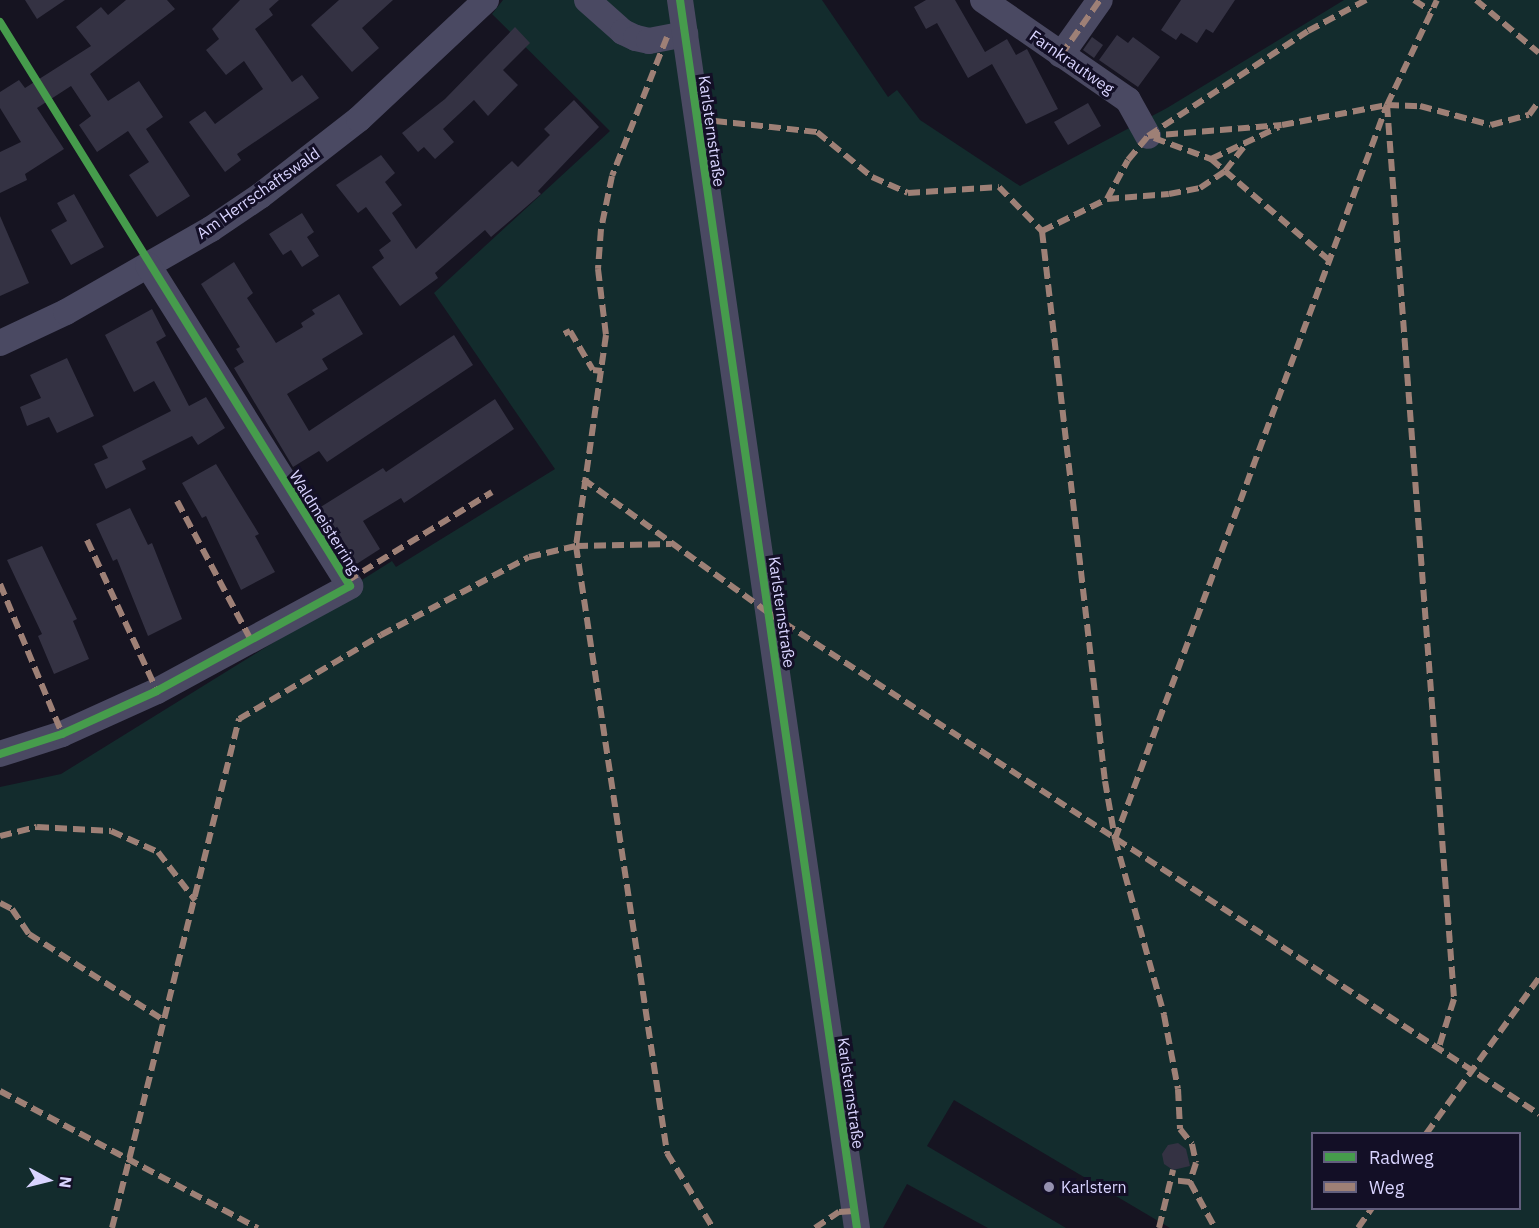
<!DOCTYPE html>
<html>
<head>
<meta charset="utf-8">
<style>
	body { margin:0 }
	#map { position:relative; width:1539px; height:1228px; overflow:hidden; background:#161421; font-family:"IBM Plex Sans",sans-serif }
	div>[style] { position:absolute }
	.green>* { inset:0; background:#132c2d }
	.building>* { inset:0; background:#343243 }
	.minor>* { height:26px; margin:-13px; padding:0 13px; transform-origin:13px; border-radius:13px; background:#4a4962 }
	.quiet>* { height:6px; margin-top:-3px; transform-origin:0; background:repeating-linear-gradient(90deg,#9e8076 0 12px,transparent 0 18px) }
	.cycleway>* { height:8px; margin:-4px; padding:0 4px; transform-origin:4px; border-radius:4px; background:#469c4c }
	.dots>* { width:16px; height:16px; translate:-50% -50%; box-sizing:border-box; border:3px solid #130f26; border-radius:50% }
	span { translate:-50% -50%; white-space:nowrap; text-align:center; line-height:1.15; -webkit-text-stroke:6px #130f26; paint-order:stroke }
	.street-label { font-size:16px; color:#d9d4ff }
	.poi-label { font-size:16px; color:#d9d4ff }
	.left { translate:0 -50%; text-align:left }
	.legend { position:absolute; left:1311px; top:1132px; width:210px; height:78px; box-sizing:border-box; background:#130f26; border:2px solid #625e7d; margin:0; padding:8px 10px; list-style:none; font-size:18px; color:#d9d4ff }
	.legend li { display:flex; align-items:center; gap:12px; height:30px }
	.legend b { width:30px; border:2px solid #625e7d }
	.north { position:absolute; left:18px; top:1150px; width:60px; height:60px; -webkit-text-stroke:4px #130f26; paint-order:stroke; rotate:97deg; font-size:16px; font-weight:700; line-height:24px; text-align:center; color:#d9d4ff }
	.north::after { content:''; display:block; margin:auto; width:21px; height:27px; background:#d9d4ff; clip-path:polygon(50% 0,100% 100%,50% 72%,0 100%) }
</style>
</head>
<body>
<div id="map">
	<div class="green">
		<div style="clip-path:polygon(evenodd,503px 0,822px 0,888px 97px,897px 90px,920px 120px,1020px 186px,1167px 108px,1344px 0,1539px 0,1539px 1228px,1170px 1228px,954px 1100px,927px 1146px,1066px 1228px,988px 1228px,907px 1184px,883px 1228px,0 1228px,0 787px,61px 774px,360px 589px,357px 583px,392px 561px,396px 567px,555px 469px,434px 293px,610px 131px,492px 14px,503px 0,1312px 1134px,1520px 1134px,1520px 1208px,1312px 1208px,1312px 1134px)"></div>
	</div>
	<div class="building">
		<div style="clip-path:polygon(25px 0,65px 0,37px 19px)"></div>
		<div style="clip-path:polygon(126px 0,167px 0,175px 9px,90px 74px,108px 101px,139px 81px,163px 117px,146px 129px,190px 196px,157px 217px,129px 175px,149px 162px,128px 131px,97px 152px,79px 125px,91px 116px,71px 86px,37px 108px,64px 149px,25px 174px,27px 180px,0 193px,0 152px,21px 142px,0 108px,0 92px,19px 80px,25px 88px,91px 46px,76px 27px,101px 7px,108px 15px)"></div>
		<div style="clip-path:polygon(240px 0,279px 0,269px 9px,273px 15px,255px 29px,292px 82px,302px 75px,319px 98px,237px 154px,241px 160px,225px 172px,189px 122px,205px 111px,215px 124px,263px 89px,244px 61px,226px 75px,206px 50px,219px 39px,212px 29px)"></div>
		<div style="clip-path:polygon(339px 0,393px 0,362px 28px,379px 48px,352px 72px,311px 25px)"></div>
		<div style="clip-path:polygon(926px 0,955px 0,985px 52px,1007px 39px,1016px 55px,1027px 49px,1058px 109px,1026px 124px,992px 64px,968px 78px,937px 23px,926px 29px,914px 7px)"></div>
		<div style="clip-path:polygon(1181px 0,1235px 0,1213px 33px,1206px 29px,1197px 43px,1181px 33px,1176px 40px,1161px 30px)"></div>
		<div style="clip-path:polygon(515px 27px,530px 43px,503px 70px,518px 85px,488px 116px,474px 100px,443px 129px,454px 142px,435px 159px,424px 147px,418px 152px,402px 133px,445px 99px)"></div>
		<div style="clip-path:polygon(1117px 35px,1128px 43px,1133px 37px,1160px 57px,1138px 87px,1099px 60px)"></div>
		<div style="clip-path:polygon(1092px 37px,1103px 45px,1094px 58px,1083px 50px)"></div>
		<div style="clip-path:polygon(574px 100px,599px 127px,538px 191px,541px 194px,491px 237px,485px 230px,435px 273px,438px 278px,400px 306px,372px 267px,384px 258px,379px 250px,391px 241px,366px 207px,358px 213px,336px 185px,381px 155px,395px 173px,385px 182px,402px 205px,392px 213px,416px 249px,512px 161px,518px 167px,550px 135px,544px 129px)"></div>
		<div style="clip-path:polygon(1088px 103px,1101px 126px,1068px 145px,1054px 122px)"></div>
		<div style="clip-path:polygon(74px 194px,104px 247px,71px 265px,51px 230px,67px 221px,57px 203px)"></div>
		<div style="clip-path:polygon(302px 213px,314px 232px,307px 237px,319px 256px,302px 267px,291px 250px,283px 255px,269px 234px)"></div>
		<div style="clip-path:polygon(0 216px,29px 283px,0 296px)"></div>
		<div style="clip-path:polygon(234px 262px,253px 293px,247px 298px,276px 343px,303px 327px,301px 323px,315px 314px,312px 310px,339px 294px,363px 334px,322px 359px,328px 369px,287px 394px,309px 431px,454px 335px,473px 365px,327px 462px,319px 451px,293px 467px,234px 368px,244px 362px,236px 349px,240px 347px,201px 284px)"></div>
		<div style="clip-path:polygon(152px 309px,166px 336px,156px 342px,189px 406px,206px 397px,225px 428px,198px 445px,192px 436px,142px 461px,146px 469px,106px 489px,94px 464px,108px 458px,102px 446px,171px 411px,154px 381px,134px 392px,105px 335px)"></div>
		<div style="clip-path:polygon(67px 358px,94px 416px,57px 433px,49px 417px,27px 426px,20px 407px,41px 398px,30px 375px)"></div>
		<div style="clip-path:polygon(495px 399px,514px 429px,404px 503px,401px 498px,363px 521px,380px 549px,355px 565px,319px 508px,383px 468px,386px 472px)"></div>
		<div style="clip-path:polygon(216px 464px,259px 534px,255px 536px,275px 572px,241px 590px,206px 516px,202px 518px,182px 483px)"></div>
		<div style="clip-path:polygon(130px 508px,148px 545px,152px 543px,182px 619px,148px 636px,117px 559px,113px 561px,96px 524px)"></div>
		<div style="clip-path:polygon(42px 546px,77px 619px,73px 621px,89px 659px,54px 674px,38px 636px,42px 634px,7px 560px)"></div>
		<div style="clip-path:polygon(1178px 1143px,1186px 1149px,1190px 1166px,1173px 1170px,1164px 1164px,1162px 1154px,1168px 1145px)"></div>
	</div>
	<div class="minor">
		<div style="left:587px;top:0;width:48px;rotate:41.6deg"></div>
		<div style="left:623px;top:32px;width:14px;rotate:25deg"></div>
		<div style="left:636px;top:38px;width:13px;rotate:13deg"></div>
		<div style="left:649px;top:41px;width:37px;rotate:-11deg"></div>
		<div style="left:680px;top:0;width:1241px;rotate:81.8deg"></div>
		<div style="left:983px;top:0;width:176px;rotate:34.6deg"></div>
		<div style="left:1128px;top:100px;width:41px;rotate:60.9deg"></div>
		<div style="left:1061px;top:55px;width:67px;rotate:-54.7deg"></div>
		<div style="left:0;top:343px;width:73px;rotate:-25.2deg"></div>
		<div style="left:66px;top:312px;width:167px;rotate:-29.8deg"></div>
		<div style="left:211px;top:229px;width:59px;rotate:-34deg"></div>
		<div style="left:260px;top:196px;width:125px;rotate:-37.9deg"></div>
		<div style="left:359px;top:119px;width:174px;rotate:-43.1deg"></div>
		<div style="left:0;top:754px;width:65px;rotate:-17.9deg"></div>
		<div style="left:62px;top:734px;width:104px;rotate:-24.4deg"></div>
		<div style="left:157px;top:691px;width:220px;rotate:-28.5deg"></div>
		<div style="left:350px;top:586px;width:379px;rotate:-122.2deg"></div>
	</div>
	<div class="quiet">
		<div style="left:1414px;top:0;width:20px;rotate:33deg"></div>
		<div style="left:1476px;top:0;width:82px;rotate:40.1deg"></div>
		<div style="left:667px;top:37px;width:149px;rotate:111.6deg"></div>
		<div style="left:612px;top:176px;width:54px;rotate:101.7deg"></div>
		<div style="left:601px;top:229px;width:40px;rotate:94.3deg"></div>
		<div style="left:598px;top:269px;width:66px;rotate:83.1deg"></div>
		<div style="left:606px;top:335px;width:213px;rotate:98.1deg"></div>
		<div style="left:576px;top:546px;width:614px;rotate:81.47deg"></div>
		<div style="left:667px;top:1153px;width:88px;rotate:58.5deg"></div>
		<div style="left:1061px;top:55px;width:67px;rotate:-54.7deg"></div>
		<div style="left:1387px;top:105px;width:897px;rotate:85.71deg"></div>
		<div style="left:1454px;top:999px;width:53px;rotate:107.4deg"></div>
		<div style="left:715px;top:121px;width:103px;rotate:6.2deg"></div>
		<div style="left:817px;top:132px;width:71px;rotate:39.3deg"></div>
		<div style="left:872px;top:177px;width:39px;rotate:24deg"></div>
		<div style="left:908px;top:193px;width:91px;rotate:-3.8deg"></div>
		<div style="left:999px;top:187px;width:62px;rotate:45.7deg"></div>
		<div style="left:1042px;top:231px;width:554px;rotate:83.47deg"></div>
		<div style="left:1105px;top:781px;width:59px;rotate:80.2deg"></div>
		<div style="left:1115px;top:839px;width:183px;rotate:74.4deg"></div>
		<div style="left:1164px;top:1015px;width:75px;rotate:79.3deg"></div>
		<div style="left:1178px;top:1089px;width:40px;rotate:87.1deg"></div>
		<div style="left:1180px;top:1129px;width:19px;rotate:51deg"></div>
		<div style="left:1192px;top:1144px;width:19px;rotate:78deg"></div>
		<div style="left:1196px;top:1163px;width:20px;rotate:108deg"></div>
		<div style="left:1190px;top:1182px;width:18px;rotate:-174deg"></div>
		<div style="left:1148px;top:136px;width:134px;rotate:-4.7deg"></div>
		<div style="left:1282px;top:125px;width:107px;rotate:-10.8deg"></div>
		<div style="left:1387px;top:105px;width:33px;rotate:2deg"></div>
		<div style="left:1420px;top:106px;width:73px;rotate:15deg"></div>
		<div style="left:1491px;top:125px;width:39px;rotate:-15deg"></div>
		<div style="left:1529px;top:115px;width:17px;rotate:-54deg"></div>
		<div style="left:1154px;top:138px;width:61px;rotate:20.2deg"></div>
		<div style="left:1211px;top:159px;width:158px;rotate:40.6deg"></div>
		<div style="left:1211px;top:159px;width:75px;rotate:-25.2deg"></div>
		<div style="left:1107px;top:199px;width:44px;rotate:-61.7deg"></div>
		<div style="left:1128px;top:160px;width:31px;rotate:-50deg"></div>
		<div style="left:1148px;top:136px;width:191px;rotate:-33.3deg"></div>
		<div style="left:1308px;top:31px;width:66px;rotate:-28.1deg"></div>
		<div style="left:1042px;top:231px;width:72px;rotate:-26.2deg"></div>
		<div style="left:1107px;top:199px;width:62px;rotate:-4.6deg"></div>
		<div style="left:1169px;top:194px;width:32px;rotate:-11deg"></div>
		<div style="left:1200px;top:188px;width:30px;rotate:-34deg"></div>
		<div style="left:1225px;top:171px;width:33px;rotate:-52deg"></div>
		<div style="left:564px;top:334px;width:7px;rotate:-27deg"></div>
		<div style="left:570px;top:331px;width:45px;rotate:59.5deg"></div>
		<div style="left:593px;top:370px;width:9px;rotate:6deg"></div>
		<div style="left:583px;top:479px;width:229px;rotate:35.8deg"></div>
		<div style="left:769px;top:613px;width:919px;rotate:33.05deg"></div>
		<div style="left:177px;top:501px;width:160px;rotate:62deg"></div>
		<div style="left:87px;top:540px;width:166px;rotate:65.1deg"></div>
		<div style="left:347px;top:581px;width:170px;rotate:-31.5deg"></div>
		<div style="left:0;top:584px;width:162px;rotate:67.5deg"></div>
		<div style="left:0;top:836px;width:38px;rotate:-14deg"></div>
		<div style="left:37px;top:827px;width:74px;rotate:3.1deg"></div>
		<div style="left:111px;top:831px;width:51px;rotate:24.1deg"></div>
		<div style="left:158px;top:852px;width:61px;rotate:52.4deg"></div>
		<div style="left:1115px;top:839px;width:783px;rotate:-69.67deg"></div>
		<div style="left:1387px;top:105px;width:116px;rotate:-64.5deg"></div>
		<div style="left:0;top:903px;width:13px;rotate:27deg"></div>
		<div style="left:12px;top:909px;width:30px;rotate:56deg"></div>
		<div style="left:29px;top:934px;width:161px;rotate:32.6deg"></div>
		<div style="left:0;top:1091px;width:292px;rotate:28deg"></div>
		<div style="left:1426px;top:1134px;width:193px;rotate:-54.1deg"></div>
		<div style="left:1190px;top:1182px;width:52px;rotate:61.5deg"></div>
		<div style="left:112px;top:1228px;width:525px;rotate:-75.99deg"></div>
		<div style="left:239px;top:719px;width:165px;rotate:-30.6deg"></div>
		<div style="left:381px;top:635px;width:167px;rotate:-27.8deg"></div>
		<div style="left:529px;top:557px;width:48px;rotate:-13.2deg"></div>
		<div style="left:576px;top:546px;width:95px;rotate:-1.2deg"></div>
		<div style="left:815px;top:1228px;width:29px;rotate:-34deg"></div>
		<div style="left:839px;top:1212px;width:15px;rotate:-4deg"></div>
		<div style="left:1159px;top:1228px;width:60px;rotate:-76.4deg"></div>
		<div style="left:1358px;top:1228px;width:24px;rotate:-55deg"></div>
	</div>
	<div class="cycleway">
		<div style="left:680px;top:0;width:1241px;rotate:81.8deg"></div>
		<div style="left:0;top:22px;width:664px;rotate:58.18deg"></div>
		<div style="left:350px;top:586px;width:220px;rotate:151.5deg"></div>
		<div style="left:157px;top:691px;width:104px;rotate:155.6deg"></div>
		<div style="left:62px;top:734px;width:65px;rotate:162.1deg"></div>
	</div>
	<div class="dots">
		<div style="left:1049px;top:1187px;background:#9591b1"></div>
	</div>
	<div class="street-label">
		<span style="left:1072px;top:62px;rotate:35deg">Farnkrautweg</span>
		<span style="left:712px;top:131px;rotate:82deg">Karlsternstraße</span>
		<span style="left:258px;top:193px;rotate:-35deg">Am Herrschaftswald</span>
		<span style="left:325px;top:522px;rotate:58deg">Waldmeisterring</span>
		<span style="left:782px;top:612px;rotate:82deg">Karlsternstraße</span>
		<span style="left:851px;top:1093px;rotate:82deg">Karlsternstraße</span>
	</div>
	<div class="poi-label">
		<span class="left" style="left:1061px;top:1187px">Karlstern</span>
	</div>
	<ul class="legend">
	<li><b style="height:8px;background:#469c4c"></b>Radweg</li>
	<li><b style="height:8px;background:#9e8076"></b>Weg</li>
	</ul>
	<div class="north">N</div>
</div>
</body>
</html>
